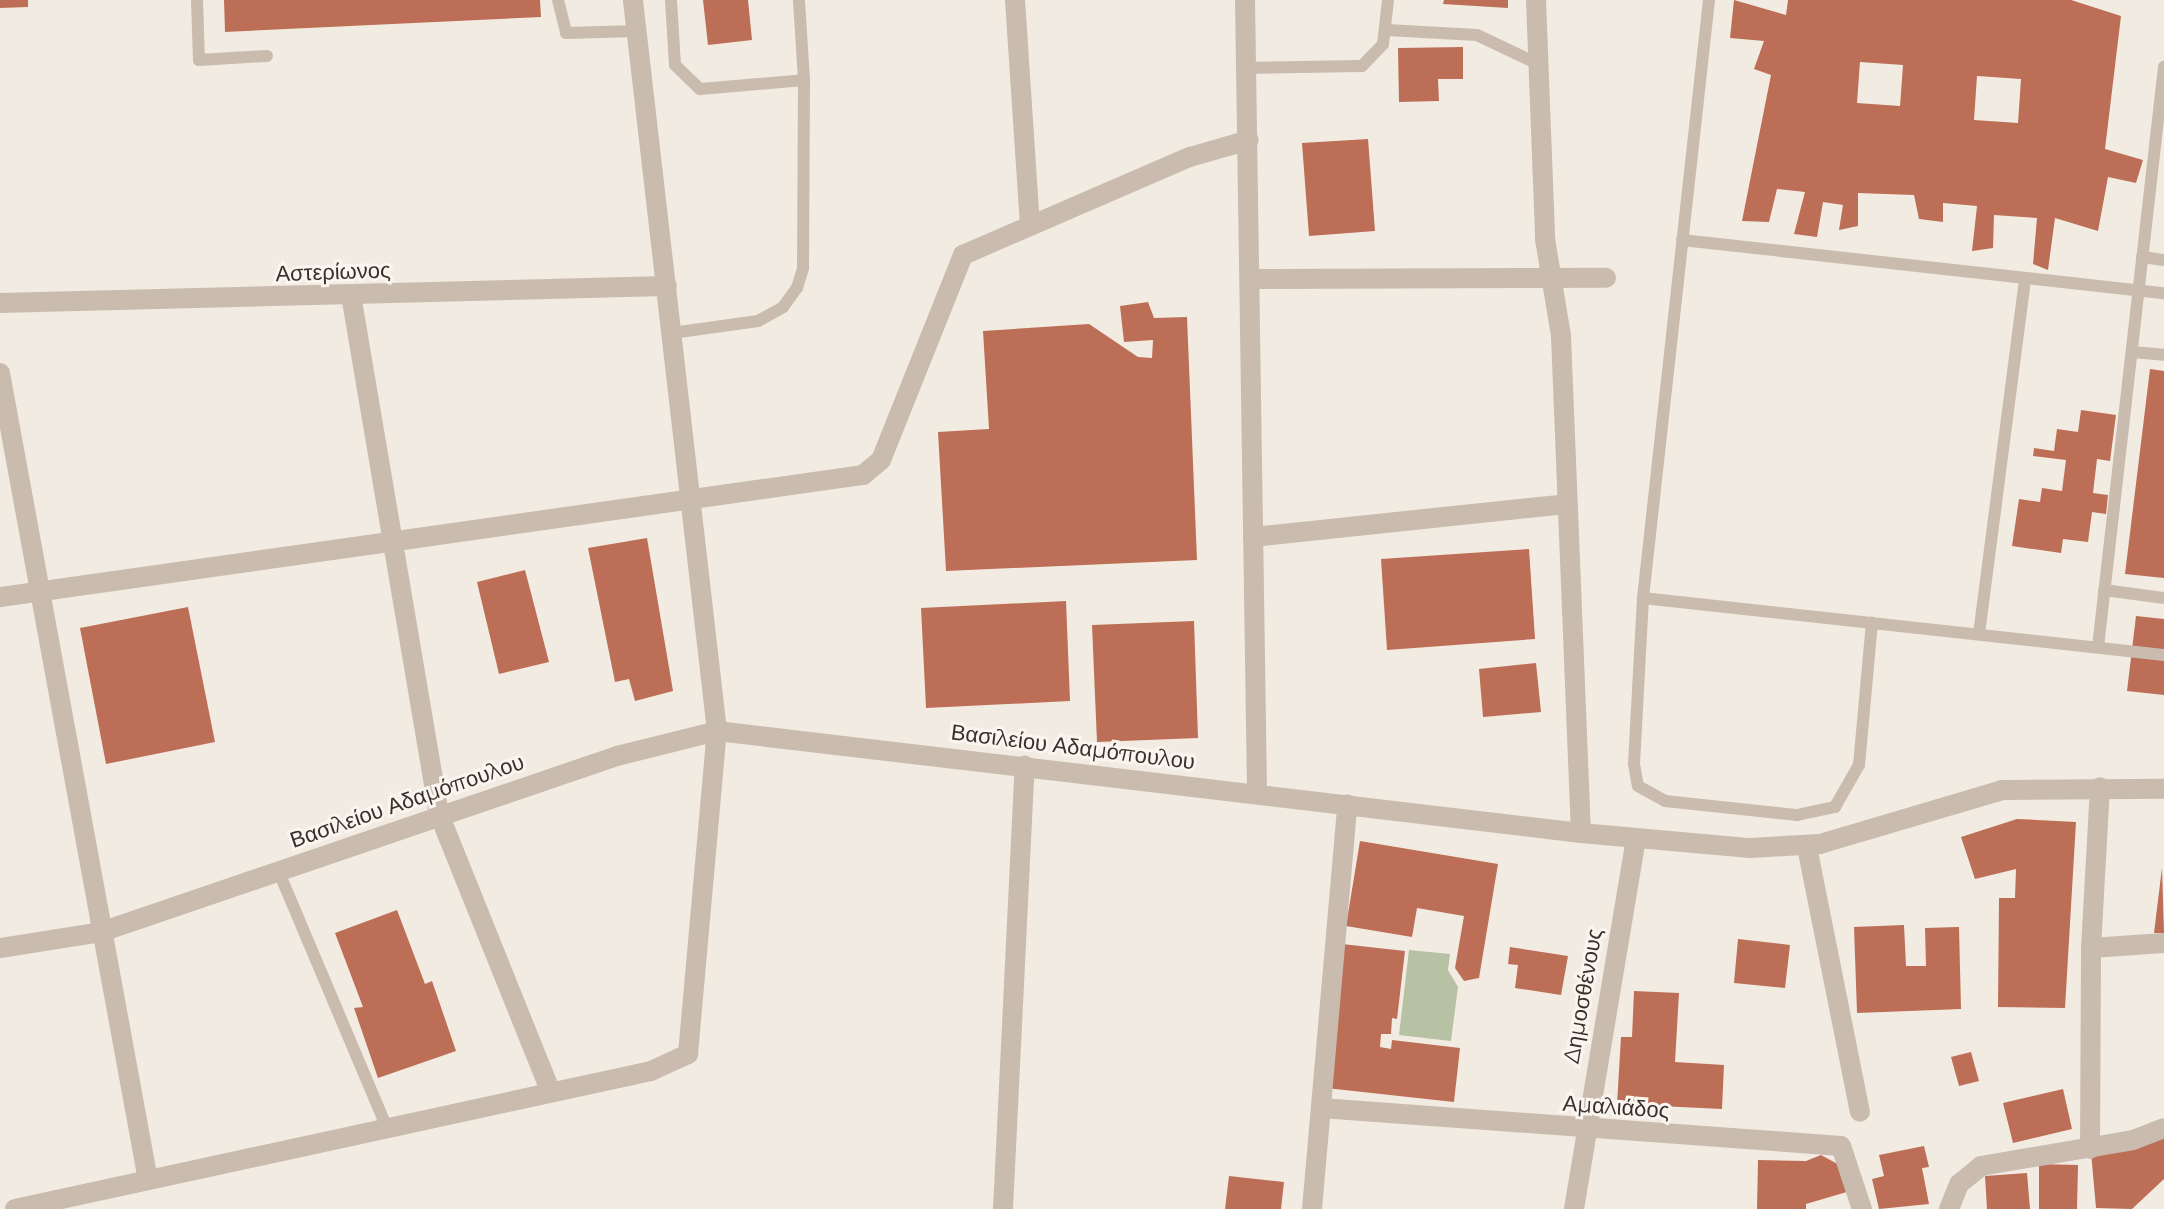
<!DOCTYPE html>
<html>
<head>
<meta charset="utf-8">
<style>
	body { margin:0 }
	#map { position:relative; width:2164px; height:1209px; overflow:hidden; background:#f2ebe2; font-family:Montserrat,sans-serif }
	div>[style] { position:absolute }
	.green>* { inset:0; background:#b7c1a3 }
	.building>* { inset:0; background:#bd6e56 }
	.lane>* { height:12px; margin:-6px; padding:0 6px; transform-origin:6px; border-radius:6px; background:#cabbaf }
	.street>* { height:20px; margin:-10px; padding:0 10px; transform-origin:10px; border-radius:10px; background:#cabbaf }
	span { translate:-50% -50%; white-space:nowrap; text-align:center; line-height:1.15; -webkit-text-stroke:6px #faf5ef; paint-order:stroke }
	.street-label { font-size:22px; color:#39302c }
</style>
</head>
<body>
<div id="map">
	<div class="green">
		<div style="clip-path:polygon(1409px 950px,1450px 954px,1448px 970px,1458px 987px,1451px 1041px,1399px 1035px)"></div>
	</div>
	<div class="building">
		<div style="clip-path:polygon(0 0,28px 0,28px 7px,0 8px)"></div>
		<div style="clip-path:polygon(224px 0,540px 0,541px 17px,225px 32px)"></div>
		<div style="clip-path:polygon(703px 0,748px 0,752px 40px,708px 45px)"></div>
		<div style="clip-path:polygon(1444px 0,1508px 0,1508px 8px,1443px 4px)"></div>
		<div style="clip-path:polygon(evenodd,1734px 0,1786px 15px,1788px 0,2071px 0,2121px 16px,2105px 149px,2143px 160px,2136px 183px,2108px 177px,2098px 231px,2055px 218px,2048px 270px,2033px 264px,2037px 218px,1994px 215px,1993px 248px,1972px 251px,1977px 206px,1943px 203px,1943px 222px,1919px 219px,1914px 195px,1858px 193px,1858px 226px,1839px 230px,1843px 205px,1823px 202px,1817px 237px,1794px 234px,1805px 192px,1777px 189px,1769px 222px,1742px 221px,1771px 75px,1754px 69px,1764px 41px,1730px 38px,1734px 0,1860px 62px,1903px 65px,1900px 106px,1857px 103px,1860px 62px,1734px 0,1977px 76px,2021px 79px,2018px 123px,1974px 120px,1977px 76px)"></div>
		<div style="clip-path:polygon(1463px 47px,1463px 79px,1438px 79px,1439px 101px,1399px 102px,1398px 48px)"></div>
		<div style="clip-path:polygon(1368px 139px,1375px 231px,1309px 236px,1302px 143px)"></div>
		<div style="clip-path:polygon(1148px 302px,1154px 318px,1187px 317px,1197px 560px,946px 571px,938px 432px,989px 429px,983px 331px,1089px 324px,1138px 357px,1152px 358px,1153px 340px,1124px 342px,1120px 306px)"></div>
		<div style="clip-path:polygon(2150px 369px,2164px 371px,2164px 578px,2125px 574px)"></div>
		<div style="clip-path:polygon(2081px 410px,2116px 415px,2110px 461px,2097px 459px,2093px 493px,2108px 495px,2106px 514px,2092px 512px,2088px 542px,2063px 539px,2061px 553px,2012px 546px,2019px 499px,2040px 502px,2042px 488px,2062px 491px,2066px 460px,2033px 456px,2034px 448px,2054px 451px,2057px 429px,2078px 432px)"></div>
		<div style="clip-path:polygon(647px 538px,673px 691px,635px 701px,629px 679px,615px 682px,588px 548px)"></div>
		<div style="clip-path:polygon(1529px 549px,1535px 639px,1387px 650px,1381px 559px)"></div>
		<div style="clip-path:polygon(525px 570px,549px 662px,499px 674px,477px 582px)"></div>
		<div style="clip-path:polygon(1066px 601px,1070px 701px,926px 708px,921px 608px)"></div>
		<div style="clip-path:polygon(188px 607px,215px 742px,106px 764px,80px 628px)"></div>
		<div style="clip-path:polygon(2136px 616px,2164px 619px,2164px 695px,2127px 691px)"></div>
		<div style="clip-path:polygon(1194px 621px,1198px 738px,1097px 742px,1092px 625px)"></div>
		<div style="clip-path:polygon(1536px 663px,1541px 712px,1483px 717px,1479px 669px)"></div>
		<div style="clip-path:polygon(2017px 819px,2076px 822px,2065px 1008px,1998px 1007px,1999px 898px,2015px 898px,2016px 869px,1975px 879px,1961px 837px)"></div>
		<div style="clip-path:polygon(1360px 841px,1498px 864px,1479px 978px,1464px 981px,1455px 968px,1464px 916px,1417px 908px,1412px 937px,1346px 926px)"></div>
		<div style="clip-path:polygon(2162px 868px,2164px 933px,2154px 933px)"></div>
		<div style="clip-path:polygon(397px 910px,425px 984px,432px 981px,456px 1051px,378px 1078px,354px 1008px,363px 1007px,335px 933px)"></div>
		<div style="clip-path:polygon(1904px 925px,1906px 966px,1926px 966px,1925px 928px,1959px 927px,1961px 1009px,1857px 1013px,1854px 927px)"></div>
		<div style="clip-path:polygon(1738px 939px,1790px 945px,1785px 988px,1734px 983px)"></div>
		<div style="clip-path:polygon(1342px 944px,1405px 951px,1397px 1019px,1392px 1018px,1391px 1034px,1381px 1034px,1380px 1047px,1391px 1049px,1392px 1040px,1460px 1048px,1454px 1102px,1326px 1088px)"></div>
		<div style="clip-path:polygon(1510px 947px,1568px 956px,1561px 995px,1515px 988px,1518px 965px,1508px 964px)"></div>
		<div style="clip-path:polygon(1634px 991px,1679px 993px,1675px 1062px,1724px 1065px,1722px 1109px,1617px 1104px,1621px 1037px,1632px 1037px)"></div>
		<div style="clip-path:polygon(1971px 1052px,1979px 1081px,1959px 1086px,1951px 1057px)"></div>
		<div style="clip-path:polygon(2063px 1089px,2072px 1129px,2013px 1143px,2003px 1103px)"></div>
		<div style="clip-path:polygon(2164px 1136px,2164px 1179px,2132px 1209px,2096px 1208px,2091px 1152px)"></div>
		<div style="clip-path:polygon(1924px 1146px,1929px 1167px,1922px 1168px,1929px 1204px,1879px 1209px,1872px 1179px,1884px 1176px,1879px 1155px)"></div>
		<div style="clip-path:polygon(1821px 1155px,1843px 1167px,1850px 1191px,1806px 1204px,1806px 1209px,1757px 1209px,1758px 1160px,1806px 1161px)"></div>
		<div style="clip-path:polygon(2039px 1164px,2078px 1165px,2077px 1209px,2039px 1209px)"></div>
		<div style="clip-path:polygon(2027px 1173px,2030px 1209px,1987px 1209px,1985px 1176px)"></div>
		<div style="clip-path:polygon(1229px 1176px,1284px 1182px,1281px 1209px,1225px 1209px)"></div>
	</div>
	<div class="lane">
		<div style="left:197px;top:0;width:60px;rotate:88.1deg"></div>
		<div style="left:199px;top:60px;width:68px;rotate:-3.4deg"></div>
		<div style="left:558px;top:0;width:34px;rotate:76deg"></div>
		<div style="left:566px;top:33px;width:71px;rotate:-1.6deg"></div>
		<div style="left:671px;top:0;width:65px;rotate:86.5deg"></div>
		<div style="left:675px;top:65px;width:35px;rotate:44deg"></div>
		<div style="left:700px;top:89px;width:104px;rotate:-4.9deg"></div>
		<div style="left:804px;top:80px;width:80px;rotate:-93.6deg"></div>
		<div style="left:1709px;top:0;width:602px;rotate:96.3deg"></div>
		<div style="left:1643px;top:598px;width:524px;rotate:6.24deg"></div>
		<div style="left:1387px;top:30px;width:90px;rotate:3.2deg"></div>
		<div style="left:1477px;top:35px;width:68px;rotate:25.4deg"></div>
		<div style="left:1247px;top:68px;width:115px;rotate:-1deg"></div>
		<div style="left:1362px;top:66px;width:30px;rotate:-46deg"></div>
		<div style="left:1383px;top:44px;width:44px;rotate:-83.5deg"></div>
		<div style="left:1682px;top:240px;width:485px;rotate:6.3deg"></div>
		<div style="left:2142px;top:257px;width:22px;rotate:8deg"></div>
		<div style="left:672px;top:333px;width:87px;rotate:-7.9deg"></div>
		<div style="left:758px;top:321px;width:29px;rotate:-29deg"></div>
		<div style="left:783px;top:307px;width:24px;rotate:-54deg"></div>
		<div style="left:797px;top:288px;width:21px;rotate:-73deg"></div>
		<div style="left:803px;top:268px;width:188px;rotate:-89.7deg"></div>
		<div style="left:2132px;top:352px;width:32px;rotate:5deg"></div>
		<div style="left:2104px;top:590px;width:61px;rotate:7.6deg"></div>
		<div style="left:1643px;top:598px;width:166px;rotate:93.1deg"></div>
		<div style="left:1634px;top:764px;width:22px;rotate:80deg"></div>
		<div style="left:1638px;top:786px;width:31px;rotate:29deg"></div>
		<div style="left:1665px;top:801px;width:133px;rotate:6.1deg"></div>
		<div style="left:1797px;top:815px;width:39px;rotate:-12deg"></div>
		<div style="left:1835px;top:807px;width:48px;rotate:-60.3deg"></div>
		<div style="left:1859px;top:765px;width:143px;rotate:-84.8deg"></div>
		<div style="left:1979px;top:634px;width:359px;rotate:-82.6deg"></div>
		<div style="left:2098px;top:647px;width:584px;rotate:-83.51deg"></div>
		<div style="left:278px;top:870px;width:280px;rotate:67.1deg"></div>
	</div>
	<div class="street">
		<div style="left:1015px;top:0;width:225px;rotate:86.2deg"></div>
		<div style="left:1245px;top:0;width:793px;rotate:89.13deg"></div>
		<div style="left:1536px;top:0;width:239px;rotate:87.8deg"></div>
		<div style="left:1545px;top:239px;width:98px;rotate:80.6deg"></div>
		<div style="left:1561px;top:336px;width:497px;rotate:87.7deg"></div>
		<div style="left:1252px;top:279px;width:354px;rotate:-0.2deg"></div>
		<div style="left:351px;top:295px;width:526px;rotate:80.38deg"></div>
		<div style="left:439px;top:814px;width:300px;rotate:68.1deg"></div>
		<div style="left:0;top:303px;width:667px;rotate:-1.46deg"></div>
		<div style="left:0;top:373px;width:820px;rotate:79.61deg"></div>
		<div style="left:1253px;top:537px;width:315px;rotate:-6deg"></div>
		<div style="left:0;top:597px;width:872px;rotate:-8.05deg"></div>
		<div style="left:863px;top:475px;width:23px;rotate:-40deg"></div>
		<div style="left:881px;top:460px;width:221px;rotate:-68.2deg"></div>
		<div style="left:963px;top:255px;width:247px;rotate:-23.4deg"></div>
		<div style="left:1190px;top:157px;width:61px;rotate:-16.1deg"></div>
		<div style="left:1807px;top:847px;width:270px;rotate:78.7deg"></div>
		<div style="left:0;top:948px;width:102px;rotate:-9deg"></div>
		<div style="left:101px;top:932px;width:545px;rotate:-18.83deg"></div>
		<div style="left:617px;top:756px;width:103px;rotate:-14deg"></div>
		<div style="left:717px;top:731px;width:870px;rotate:6.73deg"></div>
		<div style="left:1581px;top:833px;width:170px;rotate:5.1deg"></div>
		<div style="left:1750px;top:848px;width:70px;rotate:-3.3deg"></div>
		<div style="left:1820px;top:844px;width:190px;rotate:-16.5deg"></div>
		<div style="left:2002px;top:790px;width:162px;rotate:-0.4deg"></div>
		<div style="left:2091px;top:948px;width:73px;rotate:-3.9deg"></div>
		<div style="left:1321px;top:1108px;width:521px;rotate:4.18deg"></div>
		<div style="left:1841px;top:1146px;width:66px;rotate:71.6deg"></div>
		<div style="left:2090px;top:1149px;width:201px;rotate:-89.7deg"></div>
		<div style="left:2091px;top:948px;width:161px;rotate:-86.8deg"></div>
		<div style="left:15px;top:1209px;width:651px;rotate:-12.24deg"></div>
		<div style="left:651px;top:1071px;width:41px;rotate:-24.7deg"></div>
		<div style="left:688px;top:1054px;width:324px;rotate:-84.9deg"></div>
		<div style="left:717px;top:731px;width:736px;rotate:-96.56deg"></div>
		<div style="left:1003px;top:1209px;width:444px;rotate:-87.2deg"></div>
		<div style="left:1312px;top:1209px;width:406px;rotate:-85deg"></div>
		<div style="left:1574px;top:1209px;width:375px;rotate:-80.5deg"></div>
		<div style="left:1949px;top:1209px;width:27px;rotate:-68deg"></div>
		<div style="left:1959px;top:1184px;width:28px;rotate:-39deg"></div>
		<div style="left:1981px;top:1166px;width:154px;rotate:-9.7deg"></div>
		<div style="left:2133px;top:1140px;width:33px;rotate:-21deg"></div>
	</div>
	<div class="street-label">
		<span style="left:333px;top:272px;rotate:-2deg">Αστερίωνος</span>
		<span style="left:1073px;top:747px;rotate:7deg">Βασιλείου Αδαμόπουλου</span>
		<span style="left:407px;top:801px;rotate:-19deg">Βασιλείου Αδαμόπουλου</span>
		<span style="left:1583px;top:996px;rotate:-80deg">Δημοσθένους</span>
		<span style="left:1616px;top:1107px;rotate:4deg">Αμαλιάδος</span>
	</div>
</div>
</body>
</html>
